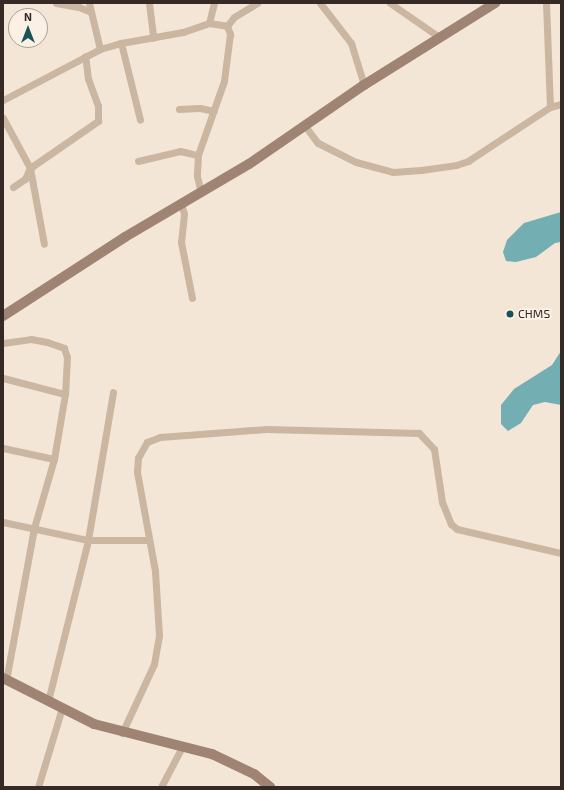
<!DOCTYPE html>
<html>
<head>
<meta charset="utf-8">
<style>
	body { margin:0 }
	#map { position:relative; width:564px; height:790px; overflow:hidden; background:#f3e6d6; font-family:"Exo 2",sans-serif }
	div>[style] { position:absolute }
	.water>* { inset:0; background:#73aeb2 }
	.street>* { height:7px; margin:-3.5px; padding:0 3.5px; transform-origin:3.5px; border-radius:3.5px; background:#cbb6a2 }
	.secondary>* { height:10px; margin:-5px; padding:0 5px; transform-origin:5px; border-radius:5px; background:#9f8473 }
	.dots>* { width:11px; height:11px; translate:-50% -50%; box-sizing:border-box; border:2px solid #faf0e3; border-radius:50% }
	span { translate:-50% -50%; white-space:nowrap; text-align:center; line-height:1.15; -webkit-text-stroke:4px #faf0e3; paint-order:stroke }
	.poi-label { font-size:12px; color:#352a25 }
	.left { translate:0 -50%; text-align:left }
	.frame { position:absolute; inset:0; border:4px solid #352a25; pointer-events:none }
	.north { position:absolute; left:8px; top:8px; width:40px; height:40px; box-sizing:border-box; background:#faf0e3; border:1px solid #aba197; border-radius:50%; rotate:0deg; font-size:11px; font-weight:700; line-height:16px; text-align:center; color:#352a25 }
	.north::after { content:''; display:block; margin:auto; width:14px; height:18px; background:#185359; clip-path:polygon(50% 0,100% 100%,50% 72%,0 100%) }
</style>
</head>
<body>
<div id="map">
	<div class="water">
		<div style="clip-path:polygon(561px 212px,561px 242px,555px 243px,536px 257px,516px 262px,506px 261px,503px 252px,507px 240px,524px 223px)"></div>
		<div style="clip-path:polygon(561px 351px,561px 405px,545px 402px,533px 405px,521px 423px,508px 431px,501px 424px,501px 405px,514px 389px,552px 365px)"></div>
	</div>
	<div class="street">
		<div style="left:56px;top:3px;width:23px;rotate:10deg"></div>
		<div style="left:79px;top:7px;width:13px;rotate:23deg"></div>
		<div style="left:89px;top:3px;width:47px;rotate:76.6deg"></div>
		<div style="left:149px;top:3px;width:35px;rotate:83deg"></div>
		<div style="left:320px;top:3px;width:51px;rotate:52.2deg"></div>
		<div style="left:351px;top:43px;width:44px;rotate:72.8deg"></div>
		<div style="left:390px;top:3px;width:60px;rotate:34.8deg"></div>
		<div style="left:546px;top:3px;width:104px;rotate:87.8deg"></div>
		<div style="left:209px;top:23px;width:21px;rotate:-76deg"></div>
		<div style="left:227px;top:26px;width:11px;rotate:-52deg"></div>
		<div style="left:234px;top:17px;width:27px;rotate:-31deg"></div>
		<div style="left:121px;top:43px;width:79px;rotate:76.1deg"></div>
		<div style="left:3px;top:100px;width:110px;rotate:-27.7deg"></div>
		<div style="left:100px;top:49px;width:22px;rotate:-16deg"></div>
		<div style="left:121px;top:43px;width:63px;rotate:-10.1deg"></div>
		<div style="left:183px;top:32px;width:28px;rotate:-19deg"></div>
		<div style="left:209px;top:23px;width:18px;rotate:9deg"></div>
		<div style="left:227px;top:26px;width:9px;rotate:69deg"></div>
		<div style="left:230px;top:34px;width:47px;rotate:97.3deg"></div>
		<div style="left:224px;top:81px;width:78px;rotate:109.4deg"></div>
		<div style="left:198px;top:155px;width:21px;rotate:93deg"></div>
		<div style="left:197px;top:176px;width:17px;rotate:77deg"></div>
		<div style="left:179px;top:109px;width:21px;rotate:-3deg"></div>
		<div style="left:200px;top:108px;width:14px;rotate:12deg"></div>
		<div style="left:3px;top:118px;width:57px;rotate:61.6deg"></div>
		<div style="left:30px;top:168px;width:77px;rotate:79.6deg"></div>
		<div style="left:305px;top:126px;width:21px;rotate:53deg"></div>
		<div style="left:318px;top:143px;width:42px;rotate:26.6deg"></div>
		<div style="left:356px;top:162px;width:38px;rotate:15deg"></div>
		<div style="left:393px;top:172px;width:28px;rotate:-4deg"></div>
		<div style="left:421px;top:170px;width:35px;rotate:-8deg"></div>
		<div style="left:456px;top:165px;width:13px;rotate:-18deg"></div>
		<div style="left:468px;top:161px;width:98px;rotate:-33.4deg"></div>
		<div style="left:550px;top:107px;width:11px;rotate:-15deg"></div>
		<div style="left:138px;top:161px;width:43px;rotate:-13.4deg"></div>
		<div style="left:180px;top:151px;width:18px;rotate:13deg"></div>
		<div style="left:13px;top:187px;width:14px;rotate:-34deg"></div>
		<div style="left:25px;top:179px;width:12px;rotate:-66deg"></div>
		<div style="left:30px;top:168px;width:83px;rotate:-34.7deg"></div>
		<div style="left:98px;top:121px;width:15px;rotate:-90deg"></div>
		<div style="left:98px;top:106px;width:29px;rotate:-110deg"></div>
		<div style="left:88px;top:79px;width:23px;rotate:-97deg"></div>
		<div style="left:181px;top:204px;width:10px;rotate:73deg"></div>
		<div style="left:184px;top:214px;width:28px;rotate:96deg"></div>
		<div style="left:181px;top:242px;width:57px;rotate:78.9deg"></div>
		<div style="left:3px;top:343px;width:28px;rotate:-8deg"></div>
		<div style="left:31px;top:339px;width:16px;rotate:11deg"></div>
		<div style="left:47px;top:342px;width:18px;rotate:19deg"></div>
		<div style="left:64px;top:348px;width:9px;rotate:72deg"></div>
		<div style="left:67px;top:357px;width:37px;rotate:93deg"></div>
		<div style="left:65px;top:394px;width:66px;rotate:99.6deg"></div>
		<div style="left:54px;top:459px;width:72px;rotate:106.2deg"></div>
		<div style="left:34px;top:528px;width:155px;rotate:100.4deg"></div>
		<div style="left:3px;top:378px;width:64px;rotate:14.5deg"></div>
		<div style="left:3px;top:448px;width:52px;rotate:12.2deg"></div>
		<div style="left:3px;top:522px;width:87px;rotate:12deg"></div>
		<div style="left:88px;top:540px;width:61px"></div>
		<div style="left:48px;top:701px;width:166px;rotate:-76deg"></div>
		<div style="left:88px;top:540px;width:150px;rotate:-80.4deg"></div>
		<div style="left:122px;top:733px;width:76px;rotate:-65.1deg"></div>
		<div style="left:154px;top:664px;width:29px;rotate:-80deg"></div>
		<div style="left:159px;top:635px;width:64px;rotate:-93.6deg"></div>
		<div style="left:155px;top:571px;width:101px;rotate:-100.3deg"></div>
		<div style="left:137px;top:472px;width:14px;rotate:-86deg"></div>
		<div style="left:138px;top:458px;width:18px;rotate:-61deg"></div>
		<div style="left:147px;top:442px;width:14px;rotate:-21deg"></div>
		<div style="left:160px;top:437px;width:107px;rotate:-4.3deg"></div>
		<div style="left:267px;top:429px;width:152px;rotate:1.5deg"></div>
		<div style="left:419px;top:433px;width:22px;rotate:47deg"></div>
		<div style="left:434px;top:449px;width:54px;rotate:81.4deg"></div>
		<div style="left:442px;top:502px;width:24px;rotate:68deg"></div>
		<div style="left:451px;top:524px;width:8px;rotate:40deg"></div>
		<div style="left:457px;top:529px;width:107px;rotate:13deg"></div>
		<div style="left:38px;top:787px;width:83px;rotate:-73.1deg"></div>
		<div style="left:161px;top:787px;width:45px;rotate:-62.3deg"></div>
	</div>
	<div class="secondary">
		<div style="left:3px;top:316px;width:145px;rotate:-32.9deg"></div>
		<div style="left:125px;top:237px;width:144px;rotate:-30.5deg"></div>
		<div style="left:249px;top:164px;width:140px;rotate:-34.5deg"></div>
		<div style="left:364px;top:85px;width:155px;rotate:-32deg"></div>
		<div style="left:3px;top:678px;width:102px;rotate:26.8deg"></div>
		<div style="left:94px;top:724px;width:122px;rotate:14.3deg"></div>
		<div style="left:212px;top:754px;width:47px;rotate:25.5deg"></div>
		<div style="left:254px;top:774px;width:21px;rotate:39deg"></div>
	</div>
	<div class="dots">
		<div style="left:510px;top:314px;background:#185359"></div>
	</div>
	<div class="poi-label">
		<span class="left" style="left:518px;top:314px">CHMS</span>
	</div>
	<div class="frame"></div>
	<div class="north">N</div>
</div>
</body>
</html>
